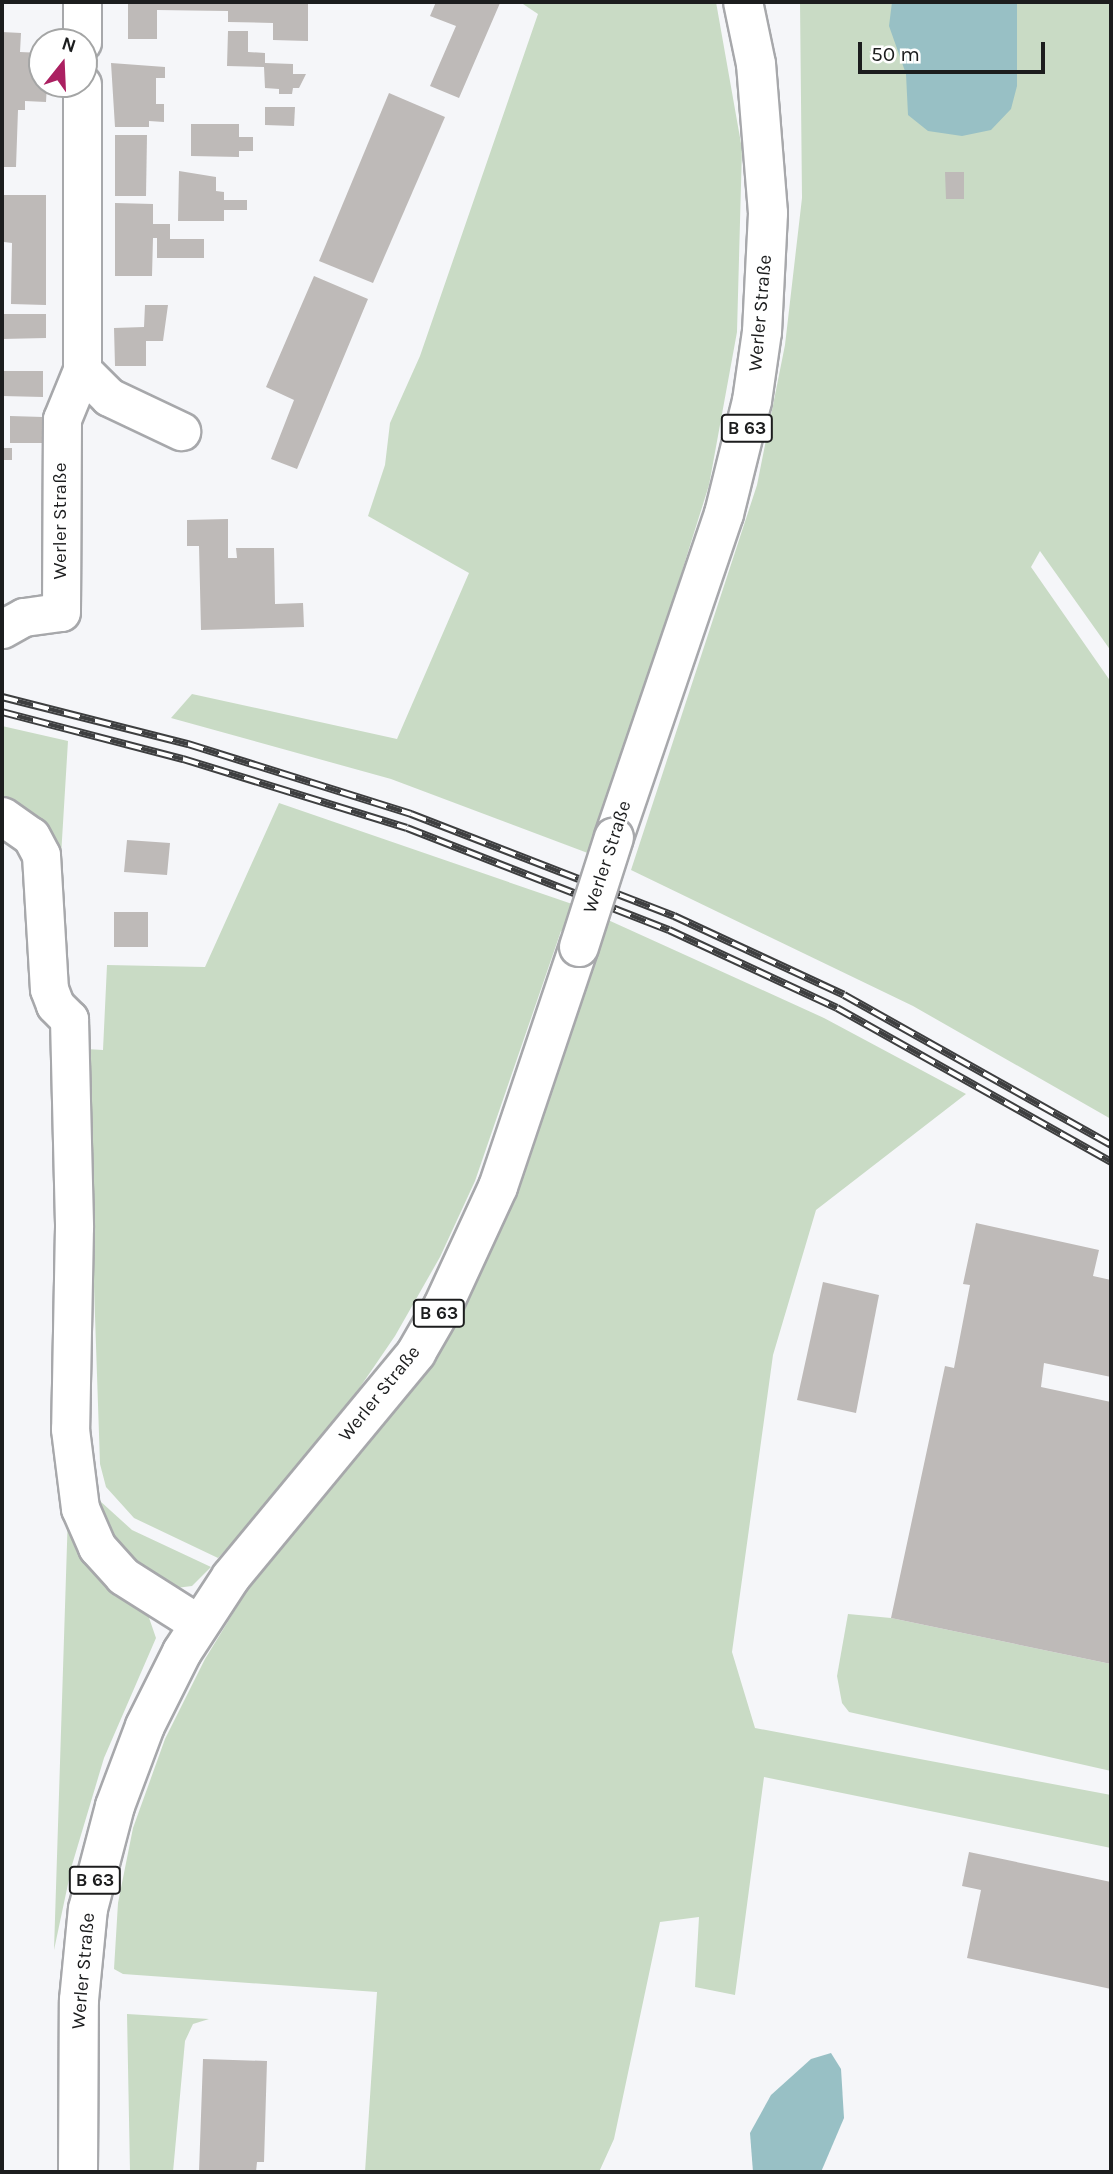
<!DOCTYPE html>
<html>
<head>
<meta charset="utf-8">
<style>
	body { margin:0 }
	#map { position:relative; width:1113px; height:2174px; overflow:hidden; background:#f5f6f9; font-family:Karla,sans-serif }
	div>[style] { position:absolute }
	.green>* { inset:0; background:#c9dbc5 }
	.water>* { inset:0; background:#98c0c5 }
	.building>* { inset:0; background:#bebab8 }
	.roads { filter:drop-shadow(2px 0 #a7a8ab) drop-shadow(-2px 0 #a7a8ab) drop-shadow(0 2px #a7a8ab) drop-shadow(0 -2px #a7a8ab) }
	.minor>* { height:37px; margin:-18.5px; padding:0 18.5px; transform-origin:18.5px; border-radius:18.5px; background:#fff }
	.major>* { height:38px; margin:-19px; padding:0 19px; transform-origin:19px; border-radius:19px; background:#fff }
	.rail>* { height:8px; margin-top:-4px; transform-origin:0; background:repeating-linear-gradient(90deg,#fff 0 16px,#3e3f40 0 32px); box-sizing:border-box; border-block:2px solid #3e3f40 }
	.bridges { filter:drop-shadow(2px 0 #a7a8ab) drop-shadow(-2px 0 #a7a8ab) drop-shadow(0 2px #a7a8ab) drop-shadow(0 -2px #a7a8ab) }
	.major-bridge>* { height:38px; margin:-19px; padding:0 19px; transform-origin:19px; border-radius:19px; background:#fff }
	span { translate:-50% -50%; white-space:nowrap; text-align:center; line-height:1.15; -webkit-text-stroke:5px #fff; paint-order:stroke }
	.shield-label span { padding:2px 5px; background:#fff; border:2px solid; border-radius:5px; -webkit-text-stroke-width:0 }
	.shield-label { font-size:18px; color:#1c1d1e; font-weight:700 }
	.street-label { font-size:19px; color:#1c1d1e }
	.frame { position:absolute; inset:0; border:4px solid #1c1d1e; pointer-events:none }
	.north { position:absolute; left:28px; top:28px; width:70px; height:70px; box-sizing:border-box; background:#fff; border:2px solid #a4a5a5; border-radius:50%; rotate:18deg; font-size:19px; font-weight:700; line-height:28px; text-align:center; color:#1c1d1e }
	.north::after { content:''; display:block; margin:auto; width:24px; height:32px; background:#ab2061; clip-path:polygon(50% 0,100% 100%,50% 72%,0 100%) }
	.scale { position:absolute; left:858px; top:42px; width:187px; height:32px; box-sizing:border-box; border:4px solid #1c1d1e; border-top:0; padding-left:9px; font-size:21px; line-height:24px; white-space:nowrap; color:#1c1d1e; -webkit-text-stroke:5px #fff; paint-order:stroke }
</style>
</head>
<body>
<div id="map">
	<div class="green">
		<div style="clip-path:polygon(520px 2px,716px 2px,742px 149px,737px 332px,709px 485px,593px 855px,391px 779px,171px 718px,192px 694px,397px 739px,469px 573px,368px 516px,385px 465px,390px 423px,420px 356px,538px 14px)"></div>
		<div style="clip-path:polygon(800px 2px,1111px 2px,1111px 651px,1040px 551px,1031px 567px,1111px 682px,1111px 1119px,913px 1006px,631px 870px,757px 485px,785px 345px,802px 198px)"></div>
		<div style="clip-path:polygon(2px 726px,68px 741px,61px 856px,16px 809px,2px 805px)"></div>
		<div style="clip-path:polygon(279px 803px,575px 905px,824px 1018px,966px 1094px,816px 1210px,773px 1355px,732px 1652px,755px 1728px,1111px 1795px,1111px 1848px,764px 1777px,735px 1995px,695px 1987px,699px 1917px,660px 1922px,614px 2139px,599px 2172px,365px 2172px,377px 1992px,123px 1974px,114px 1969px,118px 1903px,133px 1828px,165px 1739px,205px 1659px,257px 1574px,426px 1365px,589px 944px,561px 931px,475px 1181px,440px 1257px,395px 1336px,315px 1453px,218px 1558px,134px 1518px,106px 1487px,100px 1464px,86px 1049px,103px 1050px,107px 965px,205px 967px)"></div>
		<div style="clip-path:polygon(94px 1487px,100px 1501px,132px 1530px,211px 1567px,192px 1586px,176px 1588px,136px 1570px,105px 1533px)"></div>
		<div style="clip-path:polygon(68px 1513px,146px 1609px,156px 1638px,104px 1758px,72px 1865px,54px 1950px)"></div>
		<div style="clip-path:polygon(848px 1614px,891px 1618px,1111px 1664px,1111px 1771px,849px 1712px,842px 1703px,837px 1676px)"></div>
		<div style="clip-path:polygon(127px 2014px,209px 2019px,193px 2024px,185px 2041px,173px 2172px,130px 2172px)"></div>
	</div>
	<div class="water">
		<div style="clip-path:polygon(892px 2px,1017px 2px,1017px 86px,1011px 109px,991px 130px,962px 136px,928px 131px,908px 115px,906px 74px,889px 26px)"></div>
		<div style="clip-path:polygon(831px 2053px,841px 2069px,844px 2118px,821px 2172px,753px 2172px,750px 2133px,771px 2095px,811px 2059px)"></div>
	</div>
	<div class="building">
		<div style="clip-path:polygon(128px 2px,308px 2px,308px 41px,273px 40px,273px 23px,228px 22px,228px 11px,157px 10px,157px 39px,128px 39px)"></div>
		<div style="clip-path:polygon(436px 2px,500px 3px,459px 98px,430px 86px,456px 26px,430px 16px)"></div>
		<div style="clip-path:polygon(228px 31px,248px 31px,248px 52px,265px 53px,265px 63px,293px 64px,293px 74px,306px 74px,299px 88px,293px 88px,292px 94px,279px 94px,279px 89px,265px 88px,264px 67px,227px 66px)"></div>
		<div style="clip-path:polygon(2px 32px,21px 33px,20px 52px,42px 53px,42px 84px,47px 84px,46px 102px,25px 101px,25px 110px,18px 110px,16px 167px,2px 167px)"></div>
		<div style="clip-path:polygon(111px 63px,165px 67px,165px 78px,156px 78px,156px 104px,164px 104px,164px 122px,149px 121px,149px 127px,115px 127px)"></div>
		<div style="clip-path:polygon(389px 93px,445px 117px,373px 283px,319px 261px)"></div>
		<div style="clip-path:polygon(265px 107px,295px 107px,294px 126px,265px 125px)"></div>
		<div style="clip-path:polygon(191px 124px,239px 124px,239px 137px,253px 137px,253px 151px,239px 151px,239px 157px,191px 156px)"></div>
		<div style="clip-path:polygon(115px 135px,147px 135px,146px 196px,115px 196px)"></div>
		<div style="clip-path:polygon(179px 171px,216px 177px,216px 191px,224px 192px,224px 200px,247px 200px,247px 210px,224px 210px,224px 221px,178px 221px)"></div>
		<div style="clip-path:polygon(945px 172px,964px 172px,964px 199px,946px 199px)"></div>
		<div style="clip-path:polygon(2px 195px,46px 195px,46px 305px,11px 304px,12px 243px,4px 242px,2px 262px)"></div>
		<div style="clip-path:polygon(115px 203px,153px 204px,153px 224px,170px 224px,170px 239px,204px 239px,204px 258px,157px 258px,157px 238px,153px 238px,152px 276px,115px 276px)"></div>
		<div style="clip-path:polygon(314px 276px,368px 299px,297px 469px,271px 459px,294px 400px,266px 387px)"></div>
		<div style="clip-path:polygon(145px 305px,168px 305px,163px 341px,146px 341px,146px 366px,115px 366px,114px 328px,144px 327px)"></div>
		<div style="clip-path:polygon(2px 314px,46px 314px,46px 338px,2px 339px)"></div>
		<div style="clip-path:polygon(2px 371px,43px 371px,43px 397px,2px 396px)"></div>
		<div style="clip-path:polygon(10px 416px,43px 417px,43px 443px,10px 443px)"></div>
		<div style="clip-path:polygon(2px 448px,12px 448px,12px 460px,2px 460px)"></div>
		<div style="clip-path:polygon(228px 519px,228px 558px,237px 558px,236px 548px,274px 548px,275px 604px,303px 603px,304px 627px,201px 630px,199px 546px,187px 546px,187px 520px)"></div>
		<div style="clip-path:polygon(127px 840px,170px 843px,167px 875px,124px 872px)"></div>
		<div style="clip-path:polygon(114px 912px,148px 912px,148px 947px,114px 947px)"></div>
		<div style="clip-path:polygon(976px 1223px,1099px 1250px,1093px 1276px,1111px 1280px,1111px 1377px,1044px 1363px,1041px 1387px,1111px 1402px,1111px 1664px,891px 1618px,945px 1366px,954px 1368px,970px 1285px,963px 1284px)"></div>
		<div style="clip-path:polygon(823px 1282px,879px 1295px,856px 1413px,797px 1400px)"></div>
		<div style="clip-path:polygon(969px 1852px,1111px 1882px,1111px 1989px,967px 1958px,981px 1890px,962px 1886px)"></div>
		<div style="clip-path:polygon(203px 2059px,267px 2061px,264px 2162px,257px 2162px,256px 2172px,199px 2172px)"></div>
	</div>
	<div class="roads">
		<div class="minor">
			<div style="left:82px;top:2px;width:40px;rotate:90deg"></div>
			<div style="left:82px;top:370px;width:38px;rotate:45deg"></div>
			<div style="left:109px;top:397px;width:80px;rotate:25.3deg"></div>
			<div style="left:2px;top:629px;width:25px;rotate:-29deg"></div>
			<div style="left:24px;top:617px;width:37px;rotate:-8deg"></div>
			<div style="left:61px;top:612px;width:193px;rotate:-89.7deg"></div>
			<div style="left:62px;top:419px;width:53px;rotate:-67.8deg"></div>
			<div style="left:82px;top:370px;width:286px;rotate:-90deg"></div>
			<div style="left:2px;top:816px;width:35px;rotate:35deg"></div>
			<div style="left:31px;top:836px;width:21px;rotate:62deg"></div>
			<div style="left:41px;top:855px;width:134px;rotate:86.6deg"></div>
			<div style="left:49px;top:989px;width:17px;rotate:69deg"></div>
			<div style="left:55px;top:1005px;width:20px;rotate:45deg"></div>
			<div style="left:69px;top:1019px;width:208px;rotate:88.6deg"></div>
			<div style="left:74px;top:1227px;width:202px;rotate:91.1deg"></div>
			<div style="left:70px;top:1429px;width:80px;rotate:82.8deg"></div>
			<div style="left:80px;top:1508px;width:43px;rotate:66.4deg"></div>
			<div style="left:97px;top:1547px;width:39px;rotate:48deg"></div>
			<div style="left:123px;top:1576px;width:90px;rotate:32.3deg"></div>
		</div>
		<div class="major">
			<div style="left:614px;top:837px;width:341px;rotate:-71.2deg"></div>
			<div style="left:724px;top:514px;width:116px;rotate:-76.1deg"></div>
			<div style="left:752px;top:401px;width:70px;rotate:-81.8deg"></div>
			<div style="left:762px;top:332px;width:119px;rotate:-87.1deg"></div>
			<div style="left:768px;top:213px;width:149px;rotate:-94.6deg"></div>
			<div style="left:756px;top:64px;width:63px;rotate:-101.8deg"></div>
			<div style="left:78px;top:2172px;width:172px;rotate:-89.7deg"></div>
			<div style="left:79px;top:2000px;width:91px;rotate:-84.4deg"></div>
			<div style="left:88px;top:1909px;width:106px;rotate:-75.3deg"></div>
			<div style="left:115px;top:1806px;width:85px;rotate:-69.4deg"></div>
			<div style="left:145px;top:1726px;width:83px;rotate:-63.4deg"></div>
			<div style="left:182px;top:1652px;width:90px;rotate:-56.8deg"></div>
			<div style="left:231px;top:1577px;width:291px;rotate:-50.4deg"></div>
			<div style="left:416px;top:1353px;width:54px;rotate:-60.1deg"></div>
			<div style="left:443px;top:1306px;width:131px;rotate:-65.2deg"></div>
			<div style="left:498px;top:1187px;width:253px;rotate:-71.4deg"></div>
		</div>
	</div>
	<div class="rail">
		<div style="left:2px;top:697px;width:192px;rotate:14.2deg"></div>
		<div style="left:188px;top:744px;width:234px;rotate:17.4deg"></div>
		<div style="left:411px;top:814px;width:282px;rotate:21.2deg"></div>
		<div style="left:674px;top:916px;width:187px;rotate:24.9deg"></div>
		<div style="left:844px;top:995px;width:306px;rotate:29.3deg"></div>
		<div style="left:2px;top:712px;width:187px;rotate:14.6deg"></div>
		<div style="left:183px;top:759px;width:234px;rotate:17.1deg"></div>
		<div style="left:407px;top:828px;width:281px;rotate:21.3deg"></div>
		<div style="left:669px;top:930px;width:185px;rotate:24.9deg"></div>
		<div style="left:837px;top:1008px;width:314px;rotate:29.3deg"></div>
	</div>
	<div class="bridges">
		<div class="major-bridge">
			<div style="left:579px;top:947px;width:115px;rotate:-72.3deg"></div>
		</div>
	</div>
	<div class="shield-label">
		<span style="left:747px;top:428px">B 63</span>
		<span style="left:439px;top:1313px">B 63</span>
		<span style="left:95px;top:1880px">B 63</span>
	</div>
	<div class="street-label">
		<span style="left:761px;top:313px;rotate:-85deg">Werler Straße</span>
		<span style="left:61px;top:521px;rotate:-90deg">Werler Straße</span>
		<span style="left:608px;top:857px;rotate:-72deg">Werler Straße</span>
		<span style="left:380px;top:1394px;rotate:-51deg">Werler Straße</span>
		<span style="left:84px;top:1971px;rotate:-85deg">Werler Straße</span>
	</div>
	<div class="frame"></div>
	<div class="north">N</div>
	<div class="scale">50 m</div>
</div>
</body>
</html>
